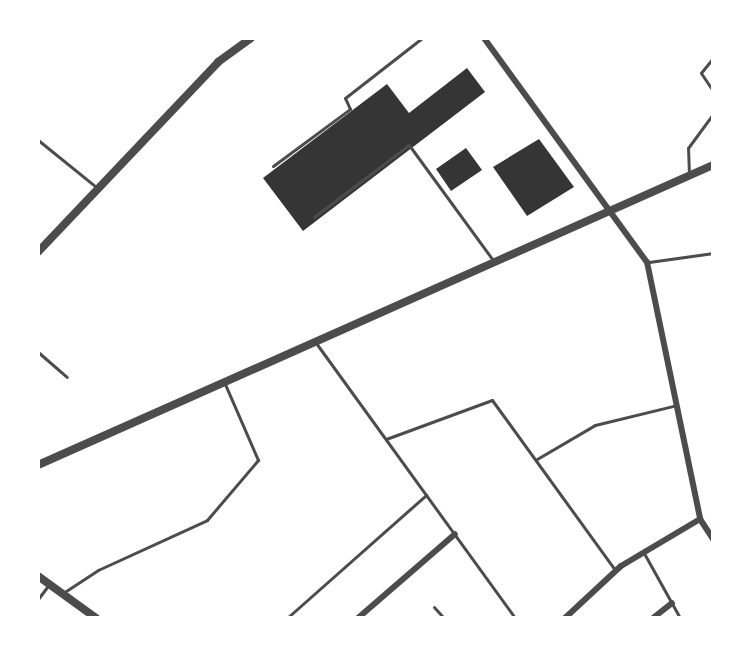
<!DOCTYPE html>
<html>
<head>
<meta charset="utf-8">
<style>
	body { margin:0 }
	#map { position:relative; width:751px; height:656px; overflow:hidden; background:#fff; font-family:Commissioner,sans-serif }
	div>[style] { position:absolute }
	.building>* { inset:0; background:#353535 }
	.service>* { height:3px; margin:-1.5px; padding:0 1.5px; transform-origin:1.5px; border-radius:1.5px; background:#4c4c4c }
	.minor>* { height:6px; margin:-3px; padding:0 3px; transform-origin:3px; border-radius:3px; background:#4c4c4c }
	.tertiary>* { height:8px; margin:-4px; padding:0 4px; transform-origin:4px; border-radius:4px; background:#4c4c4c }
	span { translate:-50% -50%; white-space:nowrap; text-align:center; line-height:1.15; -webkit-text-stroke:8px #fff; paint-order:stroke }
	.frame { position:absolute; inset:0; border:40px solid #fff; pointer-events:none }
</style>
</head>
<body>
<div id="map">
	<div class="building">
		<div style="clip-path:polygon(467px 68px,485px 92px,303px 231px,263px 178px,387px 84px,409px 113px)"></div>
		<div style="clip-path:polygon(539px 139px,574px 187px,527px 216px,493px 167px)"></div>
		<div style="clip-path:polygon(466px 148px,482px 170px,451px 191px,436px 169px)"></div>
	</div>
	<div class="service">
		<div style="left:713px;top:58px;width:19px;rotate:129deg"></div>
		<div style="left:701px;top:73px;width:22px;rotate:56deg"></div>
		<div style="left:38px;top:140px;width:75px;rotate:39deg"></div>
		<div style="left:273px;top:166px;width:96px;rotate:-36.5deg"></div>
		<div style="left:350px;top:109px;width:12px;rotate:-114deg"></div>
		<div style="left:345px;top:98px;width:98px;rotate:-37.9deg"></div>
		<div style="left:689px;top:175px;width:27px;rotate:-92deg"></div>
		<div style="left:688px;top:148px;width:42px;rotate:-53.7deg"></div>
		<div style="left:314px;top:217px;width:119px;rotate:-37.2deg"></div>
		<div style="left:409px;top:145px;width:142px;rotate:53.9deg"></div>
		<div style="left:649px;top:262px;width:65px;rotate:-8deg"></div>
		<div style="left:316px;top:343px;width:339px;rotate:54.1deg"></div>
		<div style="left:38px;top:352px;width:38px;rotate:41deg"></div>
		<div style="left:386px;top:439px;width:113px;rotate:-20.2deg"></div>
		<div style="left:492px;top:400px;width:211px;rotate:54.1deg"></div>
		<div style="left:537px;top:459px;width:67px;rotate:-30.4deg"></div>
		<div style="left:595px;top:425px;width:84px;rotate:-13.7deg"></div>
		<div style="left:645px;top:555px;width:72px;rotate:60.9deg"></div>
		<div style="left:63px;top:593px;width:42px;rotate:-33.3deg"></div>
		<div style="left:98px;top:570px;width:120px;rotate:-24.6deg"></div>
		<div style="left:207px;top:520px;width:79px;rotate:-49.6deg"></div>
		<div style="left:258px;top:460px;width:83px;rotate:-113.5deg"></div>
		<div style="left:38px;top:599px;width:15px;rotate:-53deg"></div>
		<div style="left:434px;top:607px;width:15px;rotate:48deg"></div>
		<div style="left:287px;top:618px;width:186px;rotate:-41.5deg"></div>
	</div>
	<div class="minor">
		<div style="left:484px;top:38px;width:277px;rotate:54deg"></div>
		<div style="left:647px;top:262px;width:262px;rotate:78.3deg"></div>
		<div style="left:700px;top:519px;width:24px;rotate:57deg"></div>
		<div style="left:358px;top:618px;width:128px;rotate:-40.9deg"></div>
		<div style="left:565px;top:618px;width:76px;rotate:-42.9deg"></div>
		<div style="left:621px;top:566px;width:92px;rotate:-30.7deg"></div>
		<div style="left:653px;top:618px;width:24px;rotate:-38deg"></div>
	</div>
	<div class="tertiary">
		<div style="left:38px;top:252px;width:262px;rotate:-46.5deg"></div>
		<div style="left:218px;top:62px;width:41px;rotate:-36deg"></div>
		<div style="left:38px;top:465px;width:739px;rotate:-23.96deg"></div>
		<div style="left:38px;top:576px;width:72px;rotate:35.9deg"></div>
	</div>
	<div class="frame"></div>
</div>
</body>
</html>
